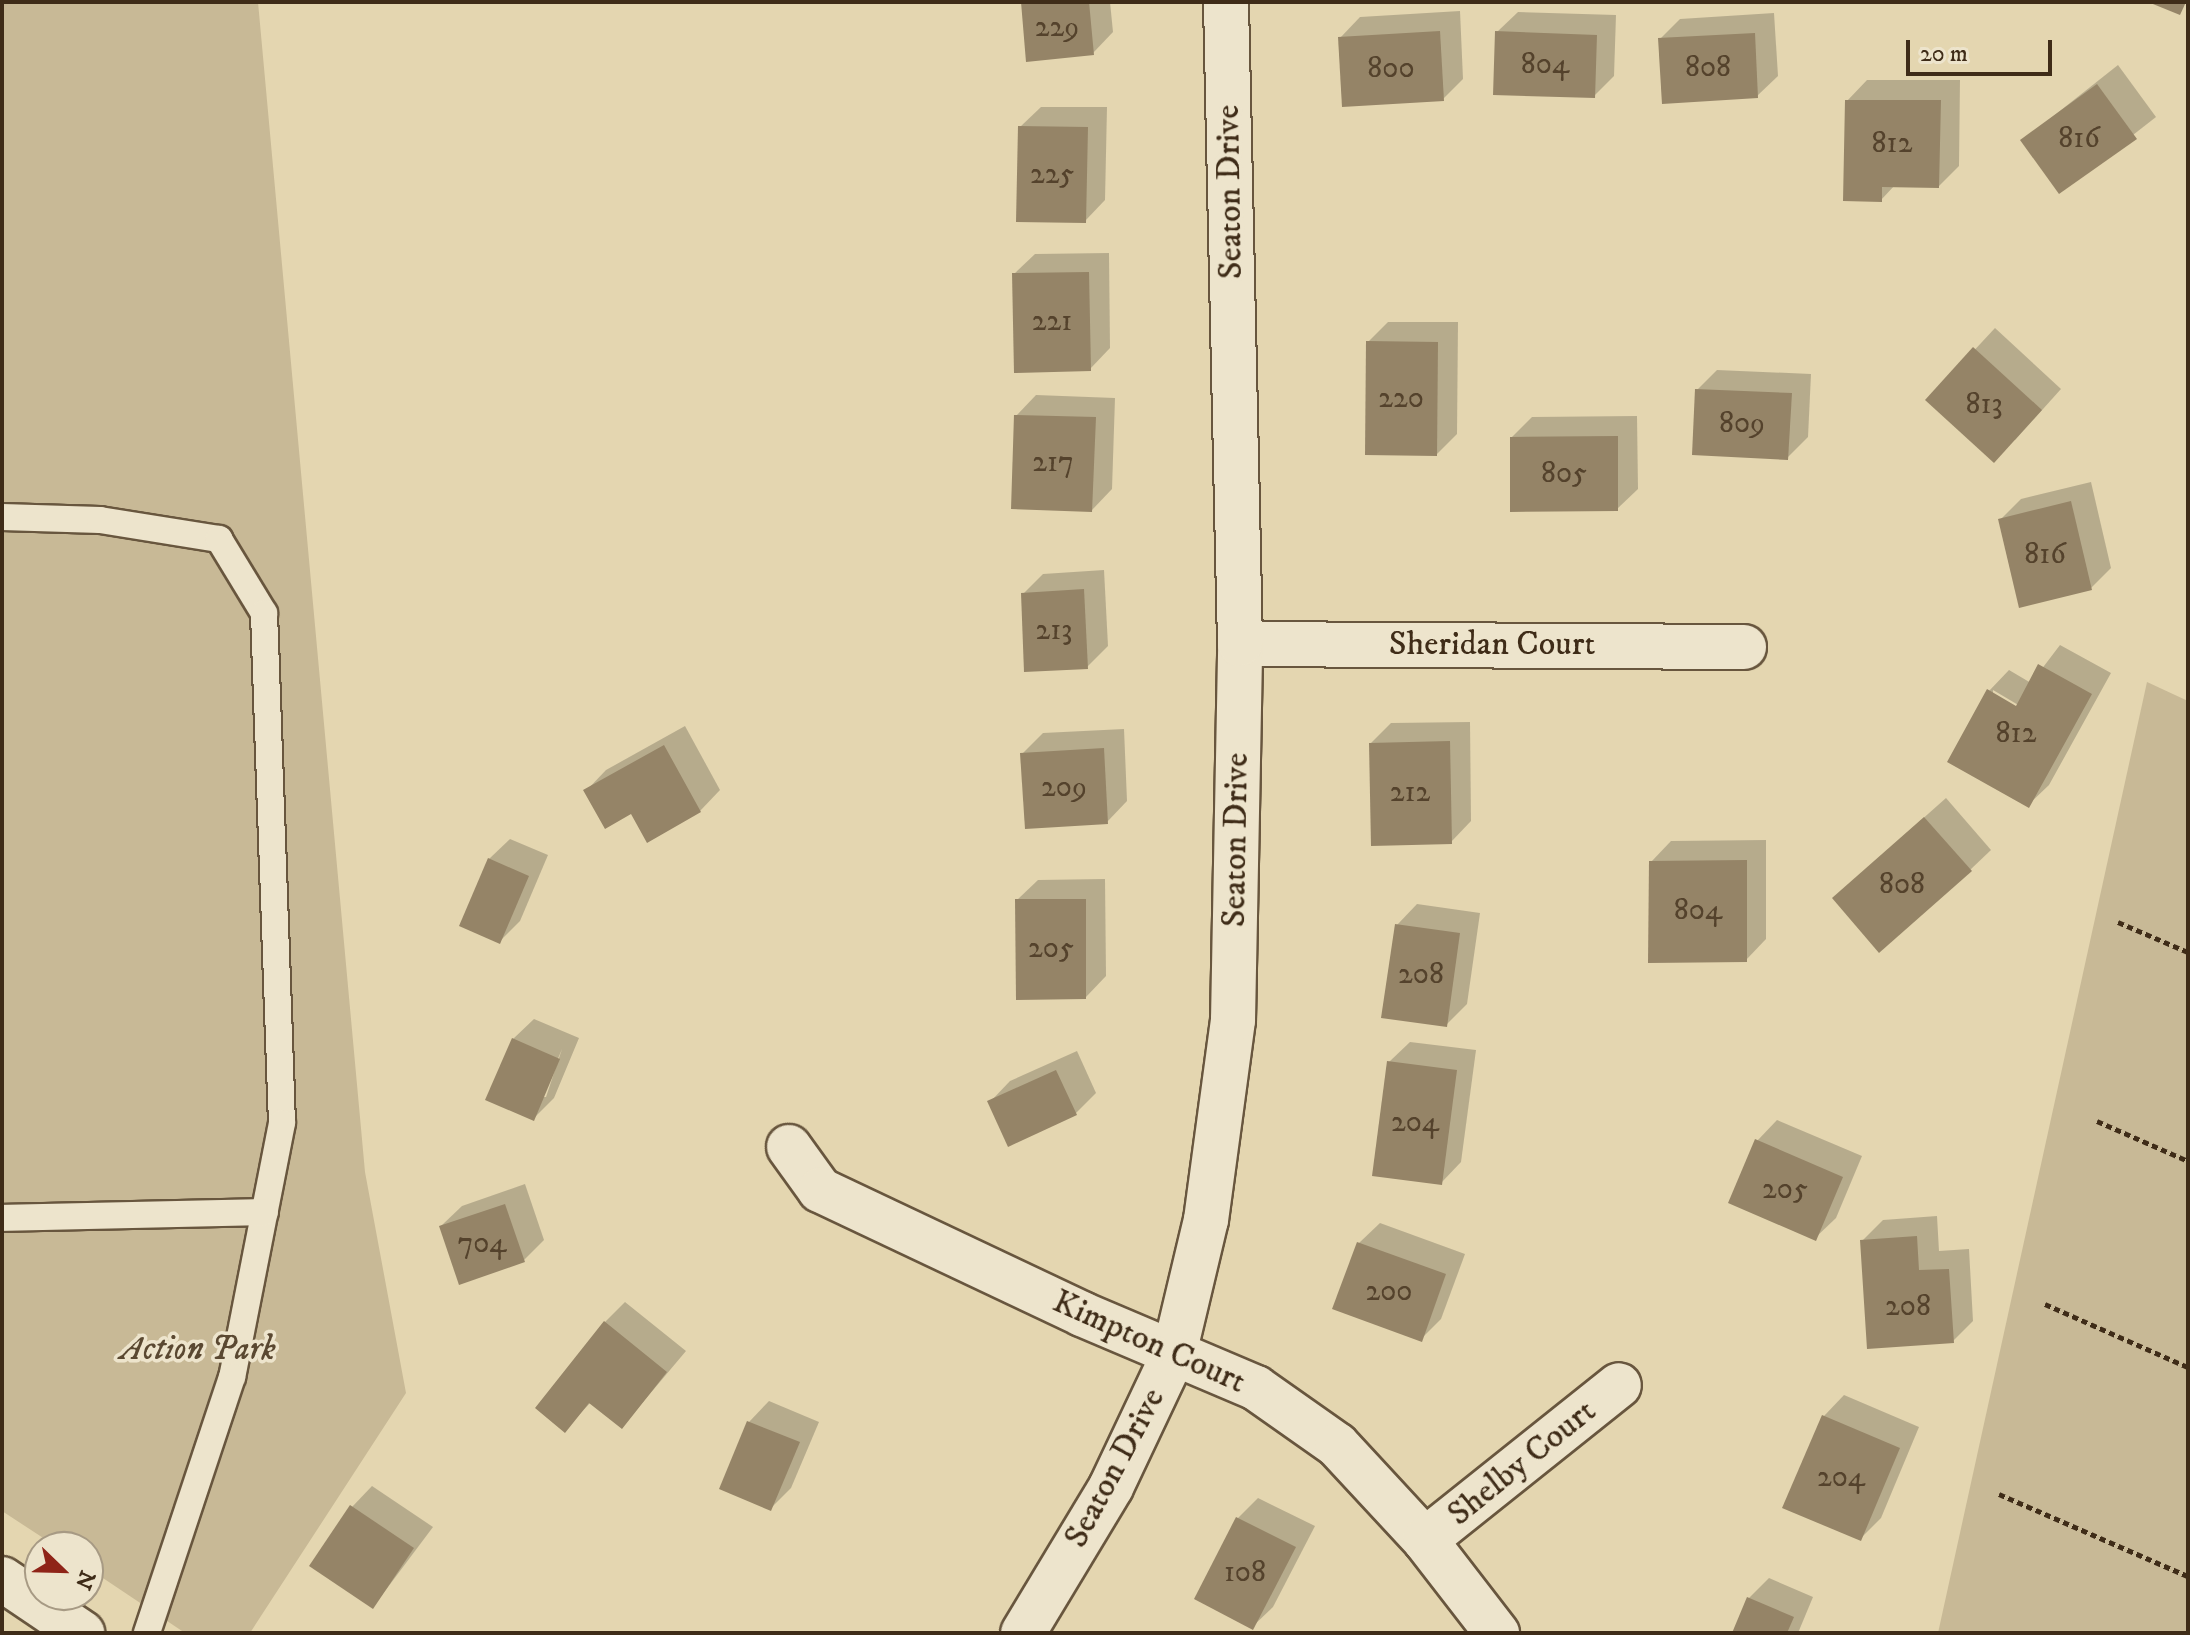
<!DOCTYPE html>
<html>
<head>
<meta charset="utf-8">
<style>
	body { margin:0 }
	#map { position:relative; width:2190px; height:1635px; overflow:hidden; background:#e4d6b0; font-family:"IM FELL DW Pica",serif }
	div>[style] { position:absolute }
	.green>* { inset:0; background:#c8b996 }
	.shadow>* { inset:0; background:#0003 }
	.building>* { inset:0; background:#958467 }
	.path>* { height:5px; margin-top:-2.5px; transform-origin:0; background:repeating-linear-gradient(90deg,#3f2c18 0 6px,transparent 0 10px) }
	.roads { filter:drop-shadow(2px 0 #68563e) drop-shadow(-2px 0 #68563e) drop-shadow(0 2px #68563e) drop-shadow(0 -2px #68563e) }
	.service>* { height:26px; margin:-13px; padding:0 13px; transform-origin:13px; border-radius:13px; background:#ede4cc }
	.minor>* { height:44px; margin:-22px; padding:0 22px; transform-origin:22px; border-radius:22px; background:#ede4cc }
	.secondary>* { height:44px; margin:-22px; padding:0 22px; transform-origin:22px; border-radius:22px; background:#ede4cc }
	span { translate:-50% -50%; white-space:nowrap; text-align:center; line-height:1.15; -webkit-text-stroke:7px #ede4cc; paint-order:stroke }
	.number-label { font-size:30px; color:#54422c }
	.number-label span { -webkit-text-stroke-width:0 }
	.street-label { font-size:34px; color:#3f2c18 }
	.park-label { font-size:34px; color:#5a4831; font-style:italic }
	.frame { position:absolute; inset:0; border:4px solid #3f2c18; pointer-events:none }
	.north { position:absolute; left:24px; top:1531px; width:80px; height:80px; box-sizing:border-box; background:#ede4cc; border:2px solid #a79a84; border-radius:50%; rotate:113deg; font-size:22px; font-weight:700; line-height:32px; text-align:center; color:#3f2c18 }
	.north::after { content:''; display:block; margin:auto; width:28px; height:36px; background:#8f2418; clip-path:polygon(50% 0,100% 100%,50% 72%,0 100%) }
	.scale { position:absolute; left:1906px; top:40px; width:146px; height:36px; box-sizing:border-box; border:4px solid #3f2c18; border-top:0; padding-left:10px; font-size:24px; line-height:28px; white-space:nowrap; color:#3f2c18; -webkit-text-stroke:6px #ede4cc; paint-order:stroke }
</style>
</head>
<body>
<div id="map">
	<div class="green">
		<div style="clip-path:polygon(2px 2px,258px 2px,365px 1172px,406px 1393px,250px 1633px,185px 1633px,88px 1568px,88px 1547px,57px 1547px,2px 1511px)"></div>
		<div style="clip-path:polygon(2147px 682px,2188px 701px,2188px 1633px,1938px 1633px)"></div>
	</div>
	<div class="shadow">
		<div style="clip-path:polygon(1023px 2px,1110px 2px,1113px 32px,1093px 53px)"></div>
		<div style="clip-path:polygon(1460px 11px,1463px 79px,1443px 99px,1340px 38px,1360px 17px)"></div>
		<div style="clip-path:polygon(1518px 12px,1616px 15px,1614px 76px,1594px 96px,1497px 32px)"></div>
		<div style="clip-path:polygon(1774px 13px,1778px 76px,1757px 96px,1660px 39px,1680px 19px)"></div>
		<div style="clip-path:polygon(2118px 65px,2156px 117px,2060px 192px,2023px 140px)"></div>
		<div style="clip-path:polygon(1867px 80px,1960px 80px,1959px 166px,1939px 186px,1895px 185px,1881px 200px,1847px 101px)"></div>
		<div style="clip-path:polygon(1041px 107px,1107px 107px,1105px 200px,1085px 221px,1020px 127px)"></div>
		<div style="clip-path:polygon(1109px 253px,1110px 348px,1090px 369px,1014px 274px,1035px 254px)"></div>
		<div style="clip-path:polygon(1388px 322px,1458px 322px,1457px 434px,1437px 454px,1368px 342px)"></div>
		<div style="clip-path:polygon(1995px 328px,2061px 389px,2015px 440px,1928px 400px)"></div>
		<div style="clip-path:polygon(1717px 370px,1811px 374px,1808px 437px,1787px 458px,1697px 390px)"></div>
		<div style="clip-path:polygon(1036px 395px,1115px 398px,1112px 489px,1092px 510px,1016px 416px)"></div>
		<div style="clip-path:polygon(1637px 416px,1638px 489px,1617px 509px,1512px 437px,1532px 417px)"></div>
		<div style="clip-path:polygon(2091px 482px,2111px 568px,2091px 588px,2000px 520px,2021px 499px)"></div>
		<div style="clip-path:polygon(1104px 570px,1108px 646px,1087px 667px,1023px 594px,1043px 574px)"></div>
		<div style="clip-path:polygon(evenodd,2060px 645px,2111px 673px,2049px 785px,2028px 805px,1989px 691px,2009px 670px,2031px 683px,2060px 645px,1993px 690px,2025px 709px,2023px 712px,1993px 695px,1993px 690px)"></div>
		<div style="clip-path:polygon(1470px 722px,1471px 821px,1451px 842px,1371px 743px,1391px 723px)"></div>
		<div style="clip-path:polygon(685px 726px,720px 790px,700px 811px,632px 812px,586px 791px,606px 770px)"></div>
		<div style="clip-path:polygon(1124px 729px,1127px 801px,1107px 822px,1022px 754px,1043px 733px)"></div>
		<div style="clip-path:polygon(1946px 798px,1991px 850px,1970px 870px,1856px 878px)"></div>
		<div style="clip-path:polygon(510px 839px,548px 855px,520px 921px,499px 942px,489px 859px)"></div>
		<div style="clip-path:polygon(1766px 840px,1766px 939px,1746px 960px,1651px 862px,1671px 841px)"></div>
		<div style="clip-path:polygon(1105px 879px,1106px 976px,1086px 997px,1017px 900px,1038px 880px)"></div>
		<div style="clip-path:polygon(1417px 904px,1480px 913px,1467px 1004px,1446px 1025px,1397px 925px)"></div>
		<div style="clip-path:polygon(evenodd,534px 1019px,579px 1038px,554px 1098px,533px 1119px,513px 1039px,534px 1019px,562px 1049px,546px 1097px,542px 1097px,562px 1049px)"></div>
		<div style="clip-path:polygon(1410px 1042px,1476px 1050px,1461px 1162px,1441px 1183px,1389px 1062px)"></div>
		<div style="clip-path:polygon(1077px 1051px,1096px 1093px,1075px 1114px,990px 1102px,1010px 1081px)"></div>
		<div style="clip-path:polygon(1777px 1120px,1862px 1156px,1836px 1218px,1815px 1238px,1757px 1141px)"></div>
		<div style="clip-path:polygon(525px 1184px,544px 1240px,524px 1260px,441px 1226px,462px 1206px)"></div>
		<div style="clip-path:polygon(1937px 1216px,1939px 1251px,1969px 1249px,1973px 1321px,1953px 1341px,1862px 1241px,1883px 1220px)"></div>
		<div style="clip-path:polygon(1380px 1223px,1465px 1254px,1441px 1319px,1421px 1339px,1359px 1243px)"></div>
		<div style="clip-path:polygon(625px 1302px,686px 1351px,622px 1427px,591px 1402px,565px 1430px,605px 1322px)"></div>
		<div style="clip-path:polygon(1844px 1395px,1919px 1427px,1881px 1518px,1860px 1539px,1824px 1416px)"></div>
		<div style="clip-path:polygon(769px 1401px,819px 1422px,791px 1488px,771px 1508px,749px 1422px)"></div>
		<div style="clip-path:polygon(372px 1486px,433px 1527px,373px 1607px,352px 1507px)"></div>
		<div style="clip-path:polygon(1258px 1498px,1315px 1526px,1273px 1607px,1252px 1627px,1238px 1518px)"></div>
		<div style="clip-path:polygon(1769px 1578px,1813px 1597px,1798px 1633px,1734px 1633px,1749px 1598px)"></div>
	</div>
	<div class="building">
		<div style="clip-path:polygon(1021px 2px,1089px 2px,1094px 55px,1026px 62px)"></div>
		<div style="clip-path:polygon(2148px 2px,2186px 2px,2180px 15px)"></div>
		<div style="clip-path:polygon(1440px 31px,1444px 101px,1342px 107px,1338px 37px)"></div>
		<div style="clip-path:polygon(1495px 31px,1597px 35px,1595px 98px,1493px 95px)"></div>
		<div style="clip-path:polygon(1755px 33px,1758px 98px,1662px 104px,1658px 38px)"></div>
		<div style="clip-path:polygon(2097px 84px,2137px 139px,2059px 194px,2020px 140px)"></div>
		<div style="clip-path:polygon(1845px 100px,1941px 100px,1939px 188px,1882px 187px,1882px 202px,1843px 201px)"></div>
		<div style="clip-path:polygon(1018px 126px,1088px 127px,1086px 223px,1016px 222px)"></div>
		<div style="clip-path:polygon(1089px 272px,1091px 371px,1014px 373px,1012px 273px)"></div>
		<div style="clip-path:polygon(1366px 341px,1438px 342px,1437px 456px,1365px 455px)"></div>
		<div style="clip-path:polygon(1973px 347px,2042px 410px,1994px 463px,1925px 400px)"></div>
		<div style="clip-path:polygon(1695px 389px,1792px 393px,1788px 460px,1692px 455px)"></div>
		<div style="clip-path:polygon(1014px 415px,1096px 417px,1092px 512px,1011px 509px)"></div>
		<div style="clip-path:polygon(1618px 436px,1618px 511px,1510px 512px,1510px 437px)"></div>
		<div style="clip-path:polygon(2071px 501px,2092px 590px,2019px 608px,1998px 519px)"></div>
		<div style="clip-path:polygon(1084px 589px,1088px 669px,1024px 672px,1021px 593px)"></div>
		<div style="clip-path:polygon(2038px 664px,2092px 694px,2029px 808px,1947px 762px,1987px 689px,2016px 706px)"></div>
		<div style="clip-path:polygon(1450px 741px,1452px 844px,1371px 846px,1369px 743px)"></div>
		<div style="clip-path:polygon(664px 745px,701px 812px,647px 843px,631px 814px,605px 829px,583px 790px)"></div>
		<div style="clip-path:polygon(1104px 748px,1108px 824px,1025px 829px,1020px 753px)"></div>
		<div style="clip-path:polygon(1924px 817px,1972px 871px,1879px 953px,1832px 898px)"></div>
		<div style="clip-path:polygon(488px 858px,529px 876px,500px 944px,459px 926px)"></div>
		<div style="clip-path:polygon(1747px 860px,1747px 962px,1648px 963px,1649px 861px)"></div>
		<div style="clip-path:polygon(1015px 899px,1086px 899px,1086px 999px,1016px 1000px)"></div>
		<div style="clip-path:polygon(1395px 924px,1460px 933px,1447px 1027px,1381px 1018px)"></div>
		<div style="clip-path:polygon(512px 1038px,560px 1059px,534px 1121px,485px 1100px)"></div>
		<div style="clip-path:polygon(1387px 1061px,1457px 1070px,1442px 1185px,1372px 1176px)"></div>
		<div style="clip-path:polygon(1056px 1070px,1077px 1115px,1008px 1147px,987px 1101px)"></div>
		<div style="clip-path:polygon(1755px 1139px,1843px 1177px,1816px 1241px,1728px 1203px)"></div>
		<div style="clip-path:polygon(505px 1204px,525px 1262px,459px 1285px,439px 1226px)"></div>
		<div style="clip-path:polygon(1917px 1236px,1919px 1270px,1949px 1269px,1954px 1343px,1867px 1349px,1860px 1240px)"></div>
		<div style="clip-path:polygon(1357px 1242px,1446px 1274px,1422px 1342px,1332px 1309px)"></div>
		<div style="clip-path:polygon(604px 1321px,667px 1372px,622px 1429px,589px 1403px,565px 1433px,535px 1408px)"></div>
		<div style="clip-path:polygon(1822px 1415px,1900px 1448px,1861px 1541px,1782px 1508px)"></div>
		<div style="clip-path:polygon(747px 1421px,800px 1442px,771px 1511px,719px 1489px)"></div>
		<div style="clip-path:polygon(350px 1505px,414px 1548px,373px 1609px,309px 1566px)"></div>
		<div style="clip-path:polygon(1236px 1517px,1296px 1547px,1253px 1630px,1194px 1599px)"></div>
		<div style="clip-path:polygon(1747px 1597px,1794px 1617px,1787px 1633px,1732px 1633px)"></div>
	</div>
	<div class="path">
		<div style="left:2118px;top:922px;width:76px;rotate:23.2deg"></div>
		<div style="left:2097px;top:1121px;width:99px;rotate:23.7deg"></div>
		<div style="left:2045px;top:1304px;width:156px;rotate:23.8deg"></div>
		<div style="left:1999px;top:1494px;width:206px;rotate:23.5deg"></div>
	</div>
	<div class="roads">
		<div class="service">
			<div style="left:2px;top:517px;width:98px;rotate:1.8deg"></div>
			<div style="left:100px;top:520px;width:121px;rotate:9.1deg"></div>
			<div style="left:219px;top:539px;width:87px;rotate:58.7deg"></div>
			<div style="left:264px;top:613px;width:510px;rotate:87.98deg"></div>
			<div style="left:282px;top:1123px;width:259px;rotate:101.1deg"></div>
			<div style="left:232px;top:1377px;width:270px;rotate:108.4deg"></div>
			<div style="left:2px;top:1218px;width:263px;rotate:-1.3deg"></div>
		</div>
		<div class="minor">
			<div style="left:1240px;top:644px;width:504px;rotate:0.34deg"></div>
			<div style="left:789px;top:1147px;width:53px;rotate:54.2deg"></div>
			<div style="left:820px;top:1190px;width:290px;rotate:25.3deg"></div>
			<div style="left:1082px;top:1314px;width:189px;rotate:23deg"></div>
			<div style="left:1256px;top:1388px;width:99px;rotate:35.1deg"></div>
			<div style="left:1337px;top:1445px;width:129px;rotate:47.2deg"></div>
			<div style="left:1425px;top:1540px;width:118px;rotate:52.3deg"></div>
			<div style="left:1425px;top:1540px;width:248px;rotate:-38.6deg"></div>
			<div style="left:1023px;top:1633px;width:170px;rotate:-58.9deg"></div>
			<div style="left:1111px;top:1487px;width:147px;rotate:-64.7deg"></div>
			<div style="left:1174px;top:1354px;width:138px;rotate:-76.6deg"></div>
			<div style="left:1206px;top:1220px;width:202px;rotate:-82.3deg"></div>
			<div style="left:1233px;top:1020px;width:376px;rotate:-88.9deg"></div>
			<div style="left:1240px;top:644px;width:642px;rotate:-91.25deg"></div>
		</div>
		<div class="secondary">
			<div style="left:2px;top:1579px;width:97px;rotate:34deg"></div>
		</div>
	</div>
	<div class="number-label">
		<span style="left:1057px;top:28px">229</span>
		<span style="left:1545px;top:65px">804</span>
		<span style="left:1708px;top:68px">808</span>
		<span style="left:1391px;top:69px">800</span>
		<span style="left:2079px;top:139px">816</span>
		<span style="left:1892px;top:144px">812</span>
		<span style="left:1052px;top:175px">225</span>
		<span style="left:1052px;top:322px">221</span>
		<span style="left:1401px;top:399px">220</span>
		<span style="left:1984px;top:405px">813</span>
		<span style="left:1742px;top:424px">809</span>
		<span style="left:1053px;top:463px">217</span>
		<span style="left:1564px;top:474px">805</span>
		<span style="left:2045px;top:555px">816</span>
		<span style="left:1054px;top:631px">213</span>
		<span style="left:2016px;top:734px">812</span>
		<span style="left:1064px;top:788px">209</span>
		<span style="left:1410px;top:793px">212</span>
		<span style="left:1902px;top:885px">808</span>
		<span style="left:1698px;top:911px">804</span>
		<span style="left:1051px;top:949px">205</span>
		<span style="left:1421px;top:975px">208</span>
		<span style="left:1415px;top:1123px">204</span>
		<span style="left:1785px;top:1190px">205</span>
		<span style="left:482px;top:1244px">704</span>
		<span style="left:1389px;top:1292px">200</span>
		<span style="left:1908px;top:1307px">208</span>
		<span style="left:1841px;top:1478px">204</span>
		<span style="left:1245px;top:1573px">108</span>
	</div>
	<div class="street-label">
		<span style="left:1230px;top:192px;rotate:-91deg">Seaton Drive</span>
		<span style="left:1492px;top:645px">Sheridan Court</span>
		<span style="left:1236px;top:840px;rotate:-89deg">Seaton Drive</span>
		<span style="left:1149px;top:1342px;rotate:24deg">Kimpton Court</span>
		<span style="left:1522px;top:1463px;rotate:-39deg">Shelby Court</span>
		<span style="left:1115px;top:1468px;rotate:-62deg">Seaton Drive</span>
	</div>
	<div class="park-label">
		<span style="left:198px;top:1350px">Action Park</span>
	</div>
	<div class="frame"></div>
	<div class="north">N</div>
	<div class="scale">20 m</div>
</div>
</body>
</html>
